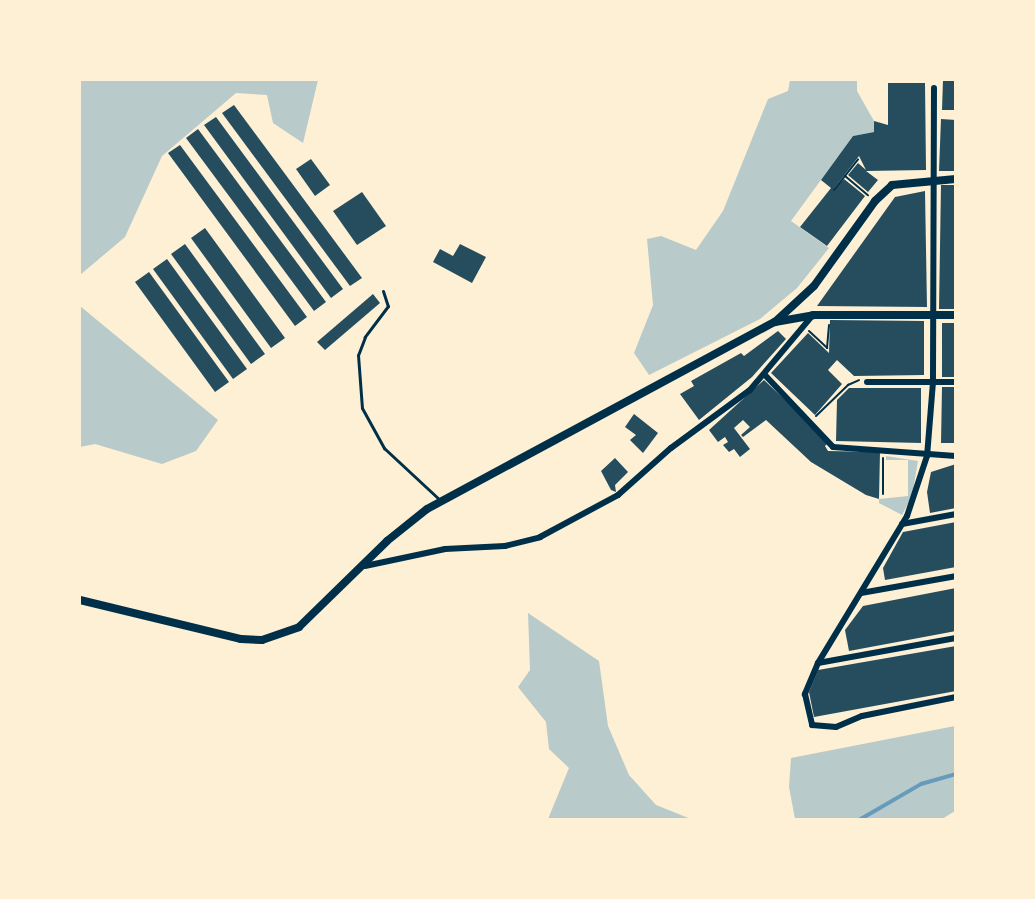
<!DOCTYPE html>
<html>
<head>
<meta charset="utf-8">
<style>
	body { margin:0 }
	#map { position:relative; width:1035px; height:899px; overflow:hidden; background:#fdf0d5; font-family:"Public Sans",sans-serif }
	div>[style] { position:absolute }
	.green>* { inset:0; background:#b9caca }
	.stream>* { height:4px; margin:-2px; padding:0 2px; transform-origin:2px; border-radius:2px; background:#669bbc }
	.building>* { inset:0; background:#264d5e }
	.path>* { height:2px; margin:-1px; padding:0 1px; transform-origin:1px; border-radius:1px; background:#003049 }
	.service>* { height:3px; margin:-1.5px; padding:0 1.5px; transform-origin:1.5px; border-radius:1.5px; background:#003049 }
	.minor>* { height:6px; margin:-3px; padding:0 3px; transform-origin:3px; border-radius:3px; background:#003049 }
	.tertiary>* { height:8px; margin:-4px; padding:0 4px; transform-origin:4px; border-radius:4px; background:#003049 }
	span { translate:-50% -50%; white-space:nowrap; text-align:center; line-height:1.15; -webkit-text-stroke:5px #fdf0d5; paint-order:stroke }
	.frame { position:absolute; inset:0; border:81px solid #fdf0d5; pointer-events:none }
</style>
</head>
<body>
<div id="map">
	<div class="green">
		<div style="clip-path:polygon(80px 80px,318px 80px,303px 143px,273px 123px,267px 95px,236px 93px,162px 156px,125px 237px,80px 275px)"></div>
		<div style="clip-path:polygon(790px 80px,857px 80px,857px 91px,874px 121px,874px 132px,853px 136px,791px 221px,829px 248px,797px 288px,760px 319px,649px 375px,634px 353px,653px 305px,647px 239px,661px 236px,696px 250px,723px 211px,768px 99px,788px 91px)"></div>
		<div style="clip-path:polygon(80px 306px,218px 420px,196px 451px,162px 464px,95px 444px,80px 447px)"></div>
		<div style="clip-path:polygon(886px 456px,918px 461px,912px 496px,902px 515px,879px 503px,879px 499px,908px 496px,908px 460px,886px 460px)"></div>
		<div style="clip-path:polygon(528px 613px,599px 661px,608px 726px,629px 775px,656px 805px,691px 819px,548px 819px,569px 768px,549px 749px,546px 722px,518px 687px,530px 670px)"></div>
		<div style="clip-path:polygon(955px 726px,955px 811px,942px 819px,795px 819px,789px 787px,791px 758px)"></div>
	</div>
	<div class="stream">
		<div style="left:859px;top:820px;width:72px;rotate:-30.1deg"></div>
		<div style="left:921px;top:784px;width:36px;rotate:-16deg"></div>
	</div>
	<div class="building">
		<div style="clip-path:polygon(943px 80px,956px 80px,956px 110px,942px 110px)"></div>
		<div style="clip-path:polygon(888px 83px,925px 83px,926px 170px,866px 171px,878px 180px,868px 192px,848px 175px,858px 163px,866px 170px,859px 156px,833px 190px,844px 179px,865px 196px,827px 246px,800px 227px,831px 188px,821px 180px,853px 136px,874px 132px,874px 121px,888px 125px)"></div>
		<div style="clip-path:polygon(234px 105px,362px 278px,350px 286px,222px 113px)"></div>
		<div style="clip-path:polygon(216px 117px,343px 289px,331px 298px,204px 125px)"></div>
		<div style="clip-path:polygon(941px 119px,956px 120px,956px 171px,939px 171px)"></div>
		<div style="clip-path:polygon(198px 129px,326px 302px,314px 311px,186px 138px)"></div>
		<div style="clip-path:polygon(180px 145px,307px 317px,295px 326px,168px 153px)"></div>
		<div style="clip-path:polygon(311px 159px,330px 185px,315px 196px,296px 169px)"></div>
		<div style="clip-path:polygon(941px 185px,956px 185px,956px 309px,939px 309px)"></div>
		<div style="clip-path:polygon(925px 191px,927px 307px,817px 306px,895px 197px)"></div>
		<div style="clip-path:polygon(362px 192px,386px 226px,357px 245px,333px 211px)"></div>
		<div style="clip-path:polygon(205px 228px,285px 338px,271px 348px,191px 238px)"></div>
		<div style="clip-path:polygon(185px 244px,265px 354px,251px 364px,171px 254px)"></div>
		<div style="clip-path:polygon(460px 244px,486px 257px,472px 283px,433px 262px,440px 249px,453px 256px)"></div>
		<div style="clip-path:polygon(167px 259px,247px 369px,233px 379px,153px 269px)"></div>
		<div style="clip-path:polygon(149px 272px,229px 382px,215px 392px,135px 282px)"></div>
		<div style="clip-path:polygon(373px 294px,380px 303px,325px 350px,317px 342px)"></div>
		<div style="clip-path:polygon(830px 320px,924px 321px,924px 375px,854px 376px,837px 360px,828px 370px,842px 384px,815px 415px,771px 373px,808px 333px,829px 353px)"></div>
		<div style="clip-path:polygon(942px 323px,956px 323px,956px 377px,942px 377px)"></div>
		<div style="clip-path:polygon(778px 331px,786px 339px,752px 377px,699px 420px,680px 394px,694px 386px,691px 381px,741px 353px,744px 356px)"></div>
		<div style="clip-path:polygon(764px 380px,829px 442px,825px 446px,828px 451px,880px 452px,879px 499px,866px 495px,811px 462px,766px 420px,743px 437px,741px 435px,750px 427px,743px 420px,734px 428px,750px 449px,740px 457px,734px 449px,729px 452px,723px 445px,728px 442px,725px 437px,718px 442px,709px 430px)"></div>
		<div style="clip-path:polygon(942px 387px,956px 387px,956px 443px,941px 443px)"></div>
		<div style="clip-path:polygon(849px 388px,921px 388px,921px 443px,836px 441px,837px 400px)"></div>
		<div style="clip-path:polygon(634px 414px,658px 433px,643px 453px,630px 440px,636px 435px,625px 427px)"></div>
		<div style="clip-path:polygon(615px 458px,628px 472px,615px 485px,616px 492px,611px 490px,601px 471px)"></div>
		<div style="clip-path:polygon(956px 464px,956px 508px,930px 513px,927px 492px,931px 472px)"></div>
		<div style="clip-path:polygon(956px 522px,956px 567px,885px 580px,883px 568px,903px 532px)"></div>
		<div style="clip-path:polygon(956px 588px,956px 631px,849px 651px,845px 630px,863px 606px)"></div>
		<div style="clip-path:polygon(956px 646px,956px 691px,814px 717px,809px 692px,818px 670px)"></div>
	</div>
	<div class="path">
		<div style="left:845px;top:176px;width:30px;rotate:40deg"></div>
		<div style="left:834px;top:190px;width:39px;rotate:-52deg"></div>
		<div style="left:809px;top:331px;width:25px;rotate:43deg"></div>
		<div style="left:827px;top:348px;width:23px;rotate:-85deg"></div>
		<div style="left:816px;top:416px;width:45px;rotate:-44.1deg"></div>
		<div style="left:848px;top:385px;width:12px;rotate:-24deg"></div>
		<div style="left:883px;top:494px;width:36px;rotate:-90deg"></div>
	</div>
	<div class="service">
		<div style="left:383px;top:291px;width:16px;rotate:72deg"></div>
		<div style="left:388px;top:306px;width:39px;rotate:127deg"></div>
		<div style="left:365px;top:337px;width:19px;rotate:111deg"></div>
		<div style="left:358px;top:355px;width:53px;rotate:85.7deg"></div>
		<div style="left:362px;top:408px;width:46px;rotate:61.2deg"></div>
		<div style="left:384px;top:448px;width:76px;rotate:42.9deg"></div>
	</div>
	<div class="minor">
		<div style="left:934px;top:88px;width:294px;rotate:90.2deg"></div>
		<div style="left:933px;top:382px;width:74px;rotate:94.6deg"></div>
		<div style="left:927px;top:456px;width:63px;rotate:108.4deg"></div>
		<div style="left:907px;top:516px;width:172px;rotate:121.2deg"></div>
		<div style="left:818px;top:663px;width:34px;rotate:113deg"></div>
		<div style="left:805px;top:694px;width:32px;rotate:77deg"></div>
		<div style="left:812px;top:725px;width:24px;rotate:5deg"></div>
		<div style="left:836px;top:727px;width:28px;rotate:-23deg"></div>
		<div style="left:862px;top:716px;width:96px;rotate:-11.4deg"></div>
		<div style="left:764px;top:374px;width:100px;rotate:46.6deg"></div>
		<div style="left:833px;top:447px;width:123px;rotate:4.2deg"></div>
		<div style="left:867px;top:382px;width:89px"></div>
		<div style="left:902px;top:524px;width:55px;rotate:-10.5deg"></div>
		<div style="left:365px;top:566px;width:82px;rotate:-12deg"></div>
		<div style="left:445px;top:549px;width:60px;rotate:-2.9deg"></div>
		<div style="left:505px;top:546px;width:36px;rotate:-14deg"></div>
		<div style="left:540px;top:537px;width:89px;rotate:-28.3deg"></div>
		<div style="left:618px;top:495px;width:71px;rotate:-41.6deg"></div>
		<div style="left:671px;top:448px;width:98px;rotate:-36.3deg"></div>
		<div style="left:750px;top:390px;width:98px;rotate:-50deg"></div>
		<div style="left:861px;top:593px;width:97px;rotate:-10.1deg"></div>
		<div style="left:818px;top:663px;width:140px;rotate:-10.3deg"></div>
	</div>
	<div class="tertiary">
		<div style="left:775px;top:322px;width:39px;rotate:-10deg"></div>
		<div style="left:813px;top:315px;width:143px"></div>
		<div style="left:80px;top:600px;width:166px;rotate:13.6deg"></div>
		<div style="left:241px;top:639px;width:21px;rotate:3deg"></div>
		<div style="left:262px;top:640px;width:39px;rotate:-19deg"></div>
		<div style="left:299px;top:627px;width:123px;rotate:-44.3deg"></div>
		<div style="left:387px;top:541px;width:51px;rotate:-38.7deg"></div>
		<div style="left:427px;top:509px;width:395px;rotate:-28.3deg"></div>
		<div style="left:775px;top:322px;width:53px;rotate:-42.7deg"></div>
		<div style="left:814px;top:286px;width:105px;rotate:-54.3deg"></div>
		<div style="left:875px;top:201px;width:23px;rotate:-43deg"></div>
		<div style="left:892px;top:185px;width:64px;rotate:-5.4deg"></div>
	</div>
	<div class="frame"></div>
</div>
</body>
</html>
